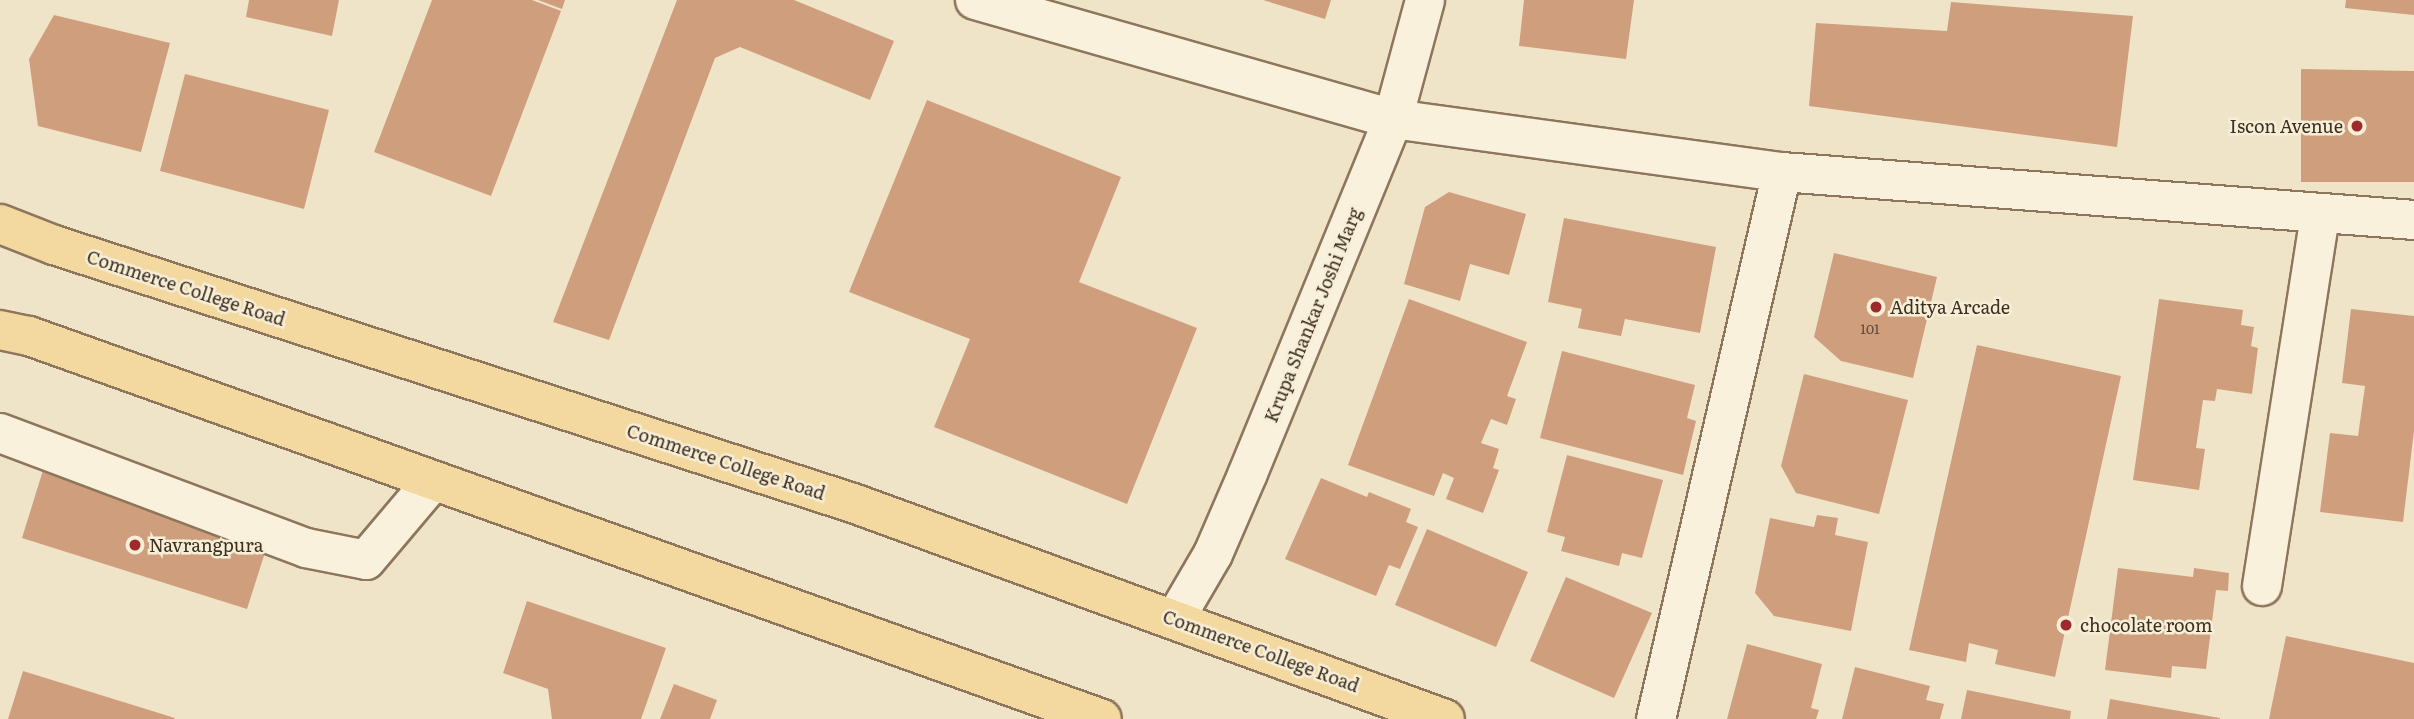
<!DOCTYPE html>
<html>
<head>
<meta charset="utf-8">
<style>
	body { margin:0 }
	#map { position:relative; width:2414px; height:719px; overflow:hidden; background:#f0e4c8; font-family:Literata,serif }
	div>[style] { position:absolute }
	.building>* { inset:0; background:#cf9f7d }
	.roads { filter:drop-shadow(2px 0 #8d765c) drop-shadow(-2px 0 #8d765c) drop-shadow(0 2px #8d765c) drop-shadow(0 -2px #8d765c) }
	.minor>* { height:38px; margin:-19px; padding:0 19px; transform-origin:19px; border-radius:19px; background:#faf1dc }
	.major>* { height:38px; margin:-19px; padding:0 19px; transform-origin:19px; border-radius:19px; background:#f3d9a0 }
	.dots>* { width:19px; height:19px; translate:-50% -50%; box-sizing:border-box; border:4px solid #f7eed8; border-radius:50% }
	span { translate:-50% -50%; white-space:nowrap; text-align:center; line-height:1.15; -webkit-text-stroke:5px #f7eed8; paint-order:stroke }
	.number-label { font-size:14px; color:#624a37 }
	.number-label span { -webkit-text-stroke-width:0 }
	.poi-label { font-size:18px; color:#3d2e20 }
	.right { translate:-100% -50%; text-align:right }
	.left { translate:0 -50%; text-align:left }
	.street-label { font-size:18px; color:#3d2e20 }
</style>
</head>
<body>
<div id="map">
	<div class="building">
		<div style="clip-path:polygon(249px 0,339px 0,332px 36px,246px 17px)"></div>
		<div style="clip-path:polygon(432px 0,532px 0,561px 11px,491px 196px,374px 152px)"></div>
		<div style="clip-path:polygon(538px 0,565px 0,562px 9px)"></div>
		<div style="clip-path:polygon(677px 0,794px 0,894px 41px,870px 100px,740px 47px,715px 58px,609px 340px,553px 322px)"></div>
		<div style="clip-path:polygon(1263px 0,1331px 0,1325px 19px)"></div>
		<div style="clip-path:polygon(1524px 0,1634px 0,1626px 59px,1519px 46px)"></div>
		<div style="clip-path:polygon(2346px 0,2414px 0,2414px 15px,2345px 8px)"></div>
		<div style="clip-path:polygon(1951px 2px,2133px 16px,2117px 147px,1809px 106px,1816px 23px,1947px 31px)"></div>
		<div style="clip-path:polygon(54px 15px,170px 43px,141px 152px,38px 126px,29px 59px)"></div>
		<div style="clip-path:polygon(2301px 69px,2414px 71px,2414px 182px,2301px 182px)"></div>
		<div style="clip-path:polygon(185px 74px,329px 110px,304px 209px,160px 171px)"></div>
		<div style="clip-path:polygon(927px 100px,1121px 177px,1079px 282px,1197px 328px,1127px 504px,934px 427px,970px 339px,849px 292px)"></div>
		<div style="clip-path:polygon(1449px 192px,1526px 214px,1509px 275px,1470px 264px,1460px 301px,1404px 284px,1425px 207px)"></div>
		<div style="clip-path:polygon(1564px 218px,1716px 247px,1700px 333px,1625px 319px,1621px 336px,1578px 328px,1582px 309px,1548px 302px)"></div>
		<div style="clip-path:polygon(1834px 253px,1937px 277px,1913px 378px,1841px 361px,1814px 337px)"></div>
		<div style="clip-path:polygon(1409px 299px,1527px 342px,1507px 396px,1516px 399px,1507px 425px,1491px 419px,1481px 443px,1499px 449px,1493px 468px,1499px 470px,1483px 513px,1446px 499px,1454px 478px,1443px 473px,1434px 496px,1348px 465px)"></div>
		<div style="clip-path:polygon(2159px 299px,2243px 310px,2241px 325px,2254px 327px,2251px 346px,2258px 348px,2252px 394px,2217px 389px,2215px 401px,2203px 400px,2196px 448px,2205px 449px,2199px 490px,2133px 480px)"></div>
		<div style="clip-path:polygon(2351px 309px,2414px 316px,2414px 431px,2403px 522px,2320px 512px,2330px 433px,2358px 436px,2365px 386px,2342px 383px)"></div>
		<div style="clip-path:polygon(1977px 345px,2121px 376px,2055px 677px,1995px 664px,1998px 650px,1969px 643px,1966px 662px,1909px 650px)"></div>
		<div style="clip-path:polygon(1562px 351px,1695px 385px,1687px 418px,1696px 421px,1683px 475px,1540px 438px)"></div>
		<div style="clip-path:polygon(1804px 374px,1908px 400px,1879px 514px,1796px 493px,1781px 466px)"></div>
		<div style="clip-path:polygon(1567px 455px,1663px 480px,1642px 558px,1622px 553px,1619px 566px,1561px 551px,1565px 537px,1547px 532px)"></div>
		<div style="clip-path:polygon(44px 467px,270px 537px,247px 609px,22px 538px)"></div>
		<div style="clip-path:polygon(1321px 478px,1367px 497px,1369px 492px,1411px 509px,1406px 522px,1418px 527px,1400px 569px,1389px 565px,1376px 596px,1285px 559px)"></div>
		<div style="clip-path:polygon(1817px 515px,1838px 518px,1835px 535px,1868px 542px,1851px 631px,1774px 616px,1755px 593px,1770px 518px,1814px 527px)"></div>
		<div style="clip-path:polygon(1427px 529px,1528px 572px,1496px 647px,1395px 605px)"></div>
		<div style="clip-path:polygon(2118px 568px,2193px 577px,2194px 568px,2229px 573px,2228px 591px,2216px 590px,2206px 669px,2172px 666px,2171px 678px,2105px 670px)"></div>
		<div style="clip-path:polygon(1566px 577px,1652px 613px,1614px 698px,1530px 661px)"></div>
		<div style="clip-path:polygon(527px 601px,666px 648px,641px 719px,552px 719px,548px 689px,503px 673px)"></div>
		<div style="clip-path:polygon(2286px 636px,2414px 663px,2414px 719px,2269px 719px)"></div>
		<div style="clip-path:polygon(1747px 644px,1822px 664px,1811px 708px,1819px 710px,1816px 719px,1727px 719px)"></div>
		<div style="clip-path:polygon(1855px 667px,1930px 686px,1926px 700px,1944px 704px,1940px 719px,1842px 719px)"></div>
		<div style="clip-path:polygon(23px 671px,175px 718px,174px 719px,8px 719px)"></div>
		<div style="clip-path:polygon(674px 684px,717px 700px,710px 719px,660px 719px)"></div>
		<div style="clip-path:polygon(1967px 690px,2071px 711px,2070px 719px,1961px 719px)"></div>
		<div style="clip-path:polygon(2110px 699px,2220px 718px,2220px 719px,2107px 719px)"></div>
	</div>
	<div class="roads">
		<div class="minor">
			<div style="left:975px;top:0;width:435px;rotate:15.9deg"></div>
			<div style="left:1393px;top:119px;width:393px;rotate:7.8deg"></div>
			<div style="left:1782px;top:172px;width:634px;rotate:4.34deg"></div>
			<div style="left:0;top:433px;width:327px;rotate:20.6deg"></div>
			<div style="left:306px;top:548px;width:61px;rotate:11.3deg"></div>
			<div style="left:366px;top:560px;width:102px;rotate:-49.8deg"></div>
			<div style="left:2262px;top:586px;width:376px;rotate:-81.1deg"></div>
			<div style="left:1175px;top:619px;width:75px;rotate:-59.7deg"></div>
			<div style="left:1213px;top:554px;width:88px;rotate:-66.6deg"></div>
			<div style="left:1248px;top:473px;width:383px;rotate:-67.7deg"></div>
			<div style="left:1393px;top:119px;width:123px;rotate:-74.9deg"></div>
			<div style="left:1656px;top:719px;width:561px;rotate:-77.03deg"></div>
		</div>
		<div class="major">
			<div style="left:0;top:224px;width:58px;rotate:21.3deg"></div>
			<div style="left:54px;top:245px;width:840px;rotate:17.9deg"></div>
			<div style="left:853px;top:503px;width:630px;rotate:20.05deg"></div>
			<div style="left:0;top:330px;width:30px;rotate:12deg"></div>
			<div style="left:29px;top:336px;width:1139px;rotate:19.64deg"></div>
		</div>
	</div>
	<div class="dots">
		<div style="left:2357px;top:126px;background:#9e2a2b"></div>
		<div style="left:1876px;top:307px;background:#9e2a2b"></div>
		<div style="left:135px;top:545px;background:#9e2a2b"></div>
		<div style="left:2066px;top:625px;background:#9e2a2b"></div>
	</div>
	<div class="number-label">
		<span style="left:1870px;top:328px">101</span>
	</div>
	<div class="poi-label">
		<span class="right" style="left:2343px;top:126px">Iscon Avenue</span>
		<span class="left" style="left:1890px;top:307px">Aditya Arcade</span>
		<span class="left" style="left:149px;top:545px">Navrangpura</span>
		<span class="left" style="left:2080px;top:625px">chocolate room</span>
	</div>
	<div class="street-label">
		<span style="left:186px;top:288px;rotate:18deg">Commerce College Road</span>
		<span style="left:1313px;top:315px;rotate:-68deg">Krupa Shankar Joshi Marg</span>
		<span style="left:726px;top:462px;rotate:18deg">Commerce College Road</span>
		<span style="left:1261px;top:651px;rotate:20deg">Commerce College Road</span>
	</div>
</div>
</body>
</html>
